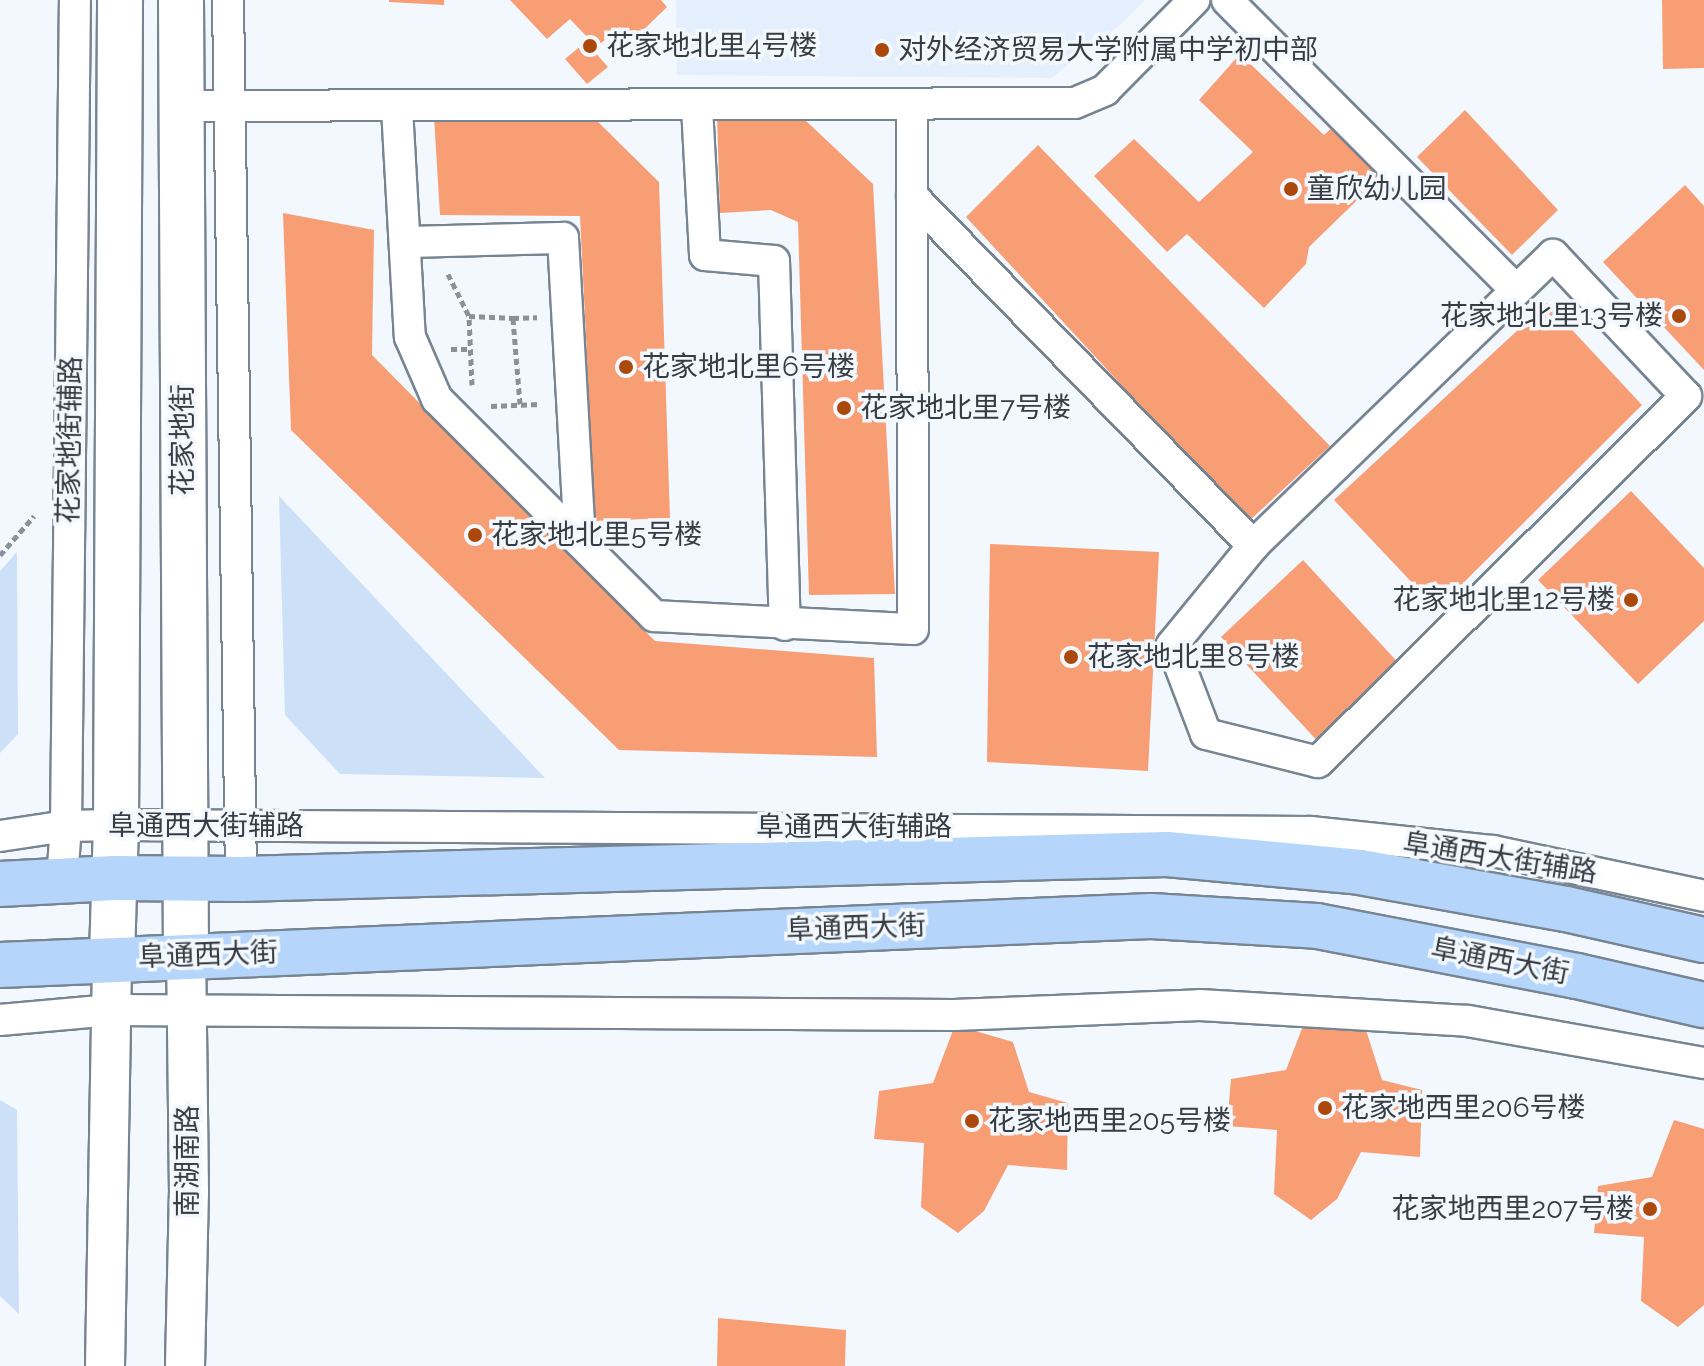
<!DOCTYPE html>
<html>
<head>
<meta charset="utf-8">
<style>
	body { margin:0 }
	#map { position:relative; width:1704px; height:1366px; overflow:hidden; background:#f2f8fe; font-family:Raleway,"Noto Sans SC",sans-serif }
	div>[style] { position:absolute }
	.built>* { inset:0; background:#e3effc }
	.green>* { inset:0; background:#cce1f8 }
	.building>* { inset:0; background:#f79e75 }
	.path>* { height:5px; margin-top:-2.5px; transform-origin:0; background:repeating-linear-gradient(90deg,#8c9197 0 6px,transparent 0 10px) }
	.roads { filter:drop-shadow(2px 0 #778492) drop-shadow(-2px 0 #778492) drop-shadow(0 2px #778492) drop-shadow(0 -2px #778492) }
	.minor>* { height:30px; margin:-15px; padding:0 15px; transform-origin:15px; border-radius:15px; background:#fff }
	.tertiary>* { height:38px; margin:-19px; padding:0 19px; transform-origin:19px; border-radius:19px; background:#fff }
	.secondary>* { height:44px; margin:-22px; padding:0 22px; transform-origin:22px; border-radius:22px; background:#fff }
	.primary>* { height:44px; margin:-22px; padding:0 22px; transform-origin:22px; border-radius:22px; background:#b5d6fa }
	.dots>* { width:22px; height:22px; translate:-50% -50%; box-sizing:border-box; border:4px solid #f2f8fe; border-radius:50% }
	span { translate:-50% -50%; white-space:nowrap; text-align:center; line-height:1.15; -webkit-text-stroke:7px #f2f8fe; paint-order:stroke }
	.poi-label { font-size:28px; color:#383d43 }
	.left { translate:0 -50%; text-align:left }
	.right { translate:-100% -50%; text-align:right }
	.street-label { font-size:28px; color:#383d43 }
</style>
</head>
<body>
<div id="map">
	<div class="built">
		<div style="clip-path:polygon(676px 0,1145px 0,1119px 26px,1051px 78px,677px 75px)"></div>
	</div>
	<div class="green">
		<div style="clip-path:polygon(279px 496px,545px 778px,340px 774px,285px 715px)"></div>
		<div style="clip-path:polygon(17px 552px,18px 734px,0 753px,0 571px)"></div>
		<div style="clip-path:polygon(0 1100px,17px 1110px,19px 1314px,0 1296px)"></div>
	</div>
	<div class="building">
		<div style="clip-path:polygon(389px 0,444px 0,444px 5px,389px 2px)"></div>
		<div style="clip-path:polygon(510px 0,661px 0,667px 7px,632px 41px,620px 27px,593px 50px,608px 67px,587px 84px,565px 59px,589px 39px,570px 19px,547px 39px)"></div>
		<div style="clip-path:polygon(1662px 0,1704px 0,1704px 68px,1663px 69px)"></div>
		<div style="clip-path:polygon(1240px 54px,1324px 135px,1333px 127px,1382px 176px,1309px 247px,1306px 264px,1264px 308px,1187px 234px,1167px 252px,1094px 176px,1134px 139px,1199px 202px,1253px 152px,1199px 100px)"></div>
		<div style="clip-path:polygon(1465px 110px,1558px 210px,1512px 255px,1417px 157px)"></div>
		<div style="clip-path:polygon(717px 116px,803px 118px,873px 184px,895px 594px,809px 595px,798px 222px,771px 210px,720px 213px)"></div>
		<div style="clip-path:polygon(434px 117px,596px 120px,659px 182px,670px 518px,595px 521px,580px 216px,440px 215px)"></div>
		<div style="clip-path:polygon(1038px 145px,1330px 446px,1248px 522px,966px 217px)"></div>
		<div style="clip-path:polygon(1685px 185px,1704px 206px,1704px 370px,1603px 262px)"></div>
		<div style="clip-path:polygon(283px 213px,374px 230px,372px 355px,655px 641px,874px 658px,877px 757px,619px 750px,291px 430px)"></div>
		<div style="clip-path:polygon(1547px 303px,1642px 405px,1437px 609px,1334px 500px)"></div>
		<div style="clip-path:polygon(1631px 491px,1704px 568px,1704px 621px,1638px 684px,1538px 580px)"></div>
		<div style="clip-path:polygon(990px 544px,1159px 552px,1148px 771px,987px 762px)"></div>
		<div style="clip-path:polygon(1303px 560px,1405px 670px,1323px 747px,1221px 637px)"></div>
		<div style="clip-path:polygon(1308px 1013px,1366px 1030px,1382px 1080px,1422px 1090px,1420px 1157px,1361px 1152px,1337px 1199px,1311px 1220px,1274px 1194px,1277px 1130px,1227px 1126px,1231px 1079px,1286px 1070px)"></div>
		<div style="clip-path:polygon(955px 1025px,1013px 1042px,1029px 1092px,1068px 1103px,1067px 1170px,1008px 1165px,984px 1211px,958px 1233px,921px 1207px,924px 1143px,874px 1139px,879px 1091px,933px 1083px)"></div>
		<div style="clip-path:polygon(1674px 1120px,1704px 1129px,1704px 1305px,1678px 1327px,1641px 1301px,1644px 1237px,1594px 1233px,1598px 1186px,1652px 1177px)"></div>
		<div style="clip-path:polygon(718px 1318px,846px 1330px,845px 1366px,717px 1366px)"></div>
	</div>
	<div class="path">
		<div style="left:448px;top:274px;width:47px;rotate:63.4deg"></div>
		<div style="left:451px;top:349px;width:19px"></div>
		<div style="left:472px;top:385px;width:69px;rotate:-92.5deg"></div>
		<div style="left:469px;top:316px;width:44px;rotate:2.6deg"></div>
		<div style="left:520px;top:404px;width:86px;rotate:-94.7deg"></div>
		<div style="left:513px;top:318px;width:24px;rotate:-2deg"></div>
		<div style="left:491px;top:406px;width:49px;rotate:-2.3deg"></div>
		<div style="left:0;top:555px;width:52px;rotate:-48.9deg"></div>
	</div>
	<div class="roads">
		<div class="minor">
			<div style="left:228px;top:0;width:879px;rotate:89.15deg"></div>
			<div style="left:1227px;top:0;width:409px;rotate:45.1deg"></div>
			<div style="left:181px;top:106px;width:894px;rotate:-0.19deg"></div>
			<div style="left:1075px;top:103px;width:33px;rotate:-23deg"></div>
			<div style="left:1105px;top:90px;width:127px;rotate:-45.3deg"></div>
			<div style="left:697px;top:107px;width:148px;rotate:86.9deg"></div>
			<div style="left:705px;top:255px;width:69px;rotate:5deg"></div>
			<div style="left:774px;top:261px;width:364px;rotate:88.3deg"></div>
			<div style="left:397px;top:108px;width:229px;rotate:86.8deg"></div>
			<div style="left:410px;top:337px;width:68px;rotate:66.5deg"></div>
			<div style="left:437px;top:399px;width:307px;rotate:45deg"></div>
			<div style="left:654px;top:616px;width:259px;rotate:2.9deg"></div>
			<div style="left:913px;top:629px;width:523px;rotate:-90.11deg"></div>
			<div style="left:912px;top:196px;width:489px;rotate:45.7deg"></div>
			<div style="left:1253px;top:546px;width:128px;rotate:129.3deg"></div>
			<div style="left:1172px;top:645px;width:95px;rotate:69.1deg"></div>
			<div style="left:1206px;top:734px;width:115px;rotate:14deg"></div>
			<div style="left:1318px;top:762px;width:519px;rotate:-44.84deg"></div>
			<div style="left:1686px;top:396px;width:194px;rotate:-133.3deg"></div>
			<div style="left:1553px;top:255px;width:418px;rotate:135.9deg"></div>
			<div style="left:405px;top:242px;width:158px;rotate:-1.5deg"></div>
			<div style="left:563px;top:238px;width:304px;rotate:86.8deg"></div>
			<div style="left:0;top:836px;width:67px;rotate:-8.6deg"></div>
			<div style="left:66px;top:826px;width:50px;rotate:-1.1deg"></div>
			<div style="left:116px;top:825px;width:1195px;rotate:0.34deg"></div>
			<div style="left:1311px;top:832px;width:183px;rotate:6deg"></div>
			<div style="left:1493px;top:851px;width:216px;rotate:12deg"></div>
			<div style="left:62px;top:880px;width:54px;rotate:-85.8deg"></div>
			<div style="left:66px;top:826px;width:826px;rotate:-89.38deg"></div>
			<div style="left:0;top:1020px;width:112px;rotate:-5.1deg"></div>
			<div style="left:112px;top:1010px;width:842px;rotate:0.34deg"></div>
			<div style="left:954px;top:1015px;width:246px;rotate:-2.3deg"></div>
			<div style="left:1200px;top:1005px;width:268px;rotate:3.4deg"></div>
			<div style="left:1468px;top:1021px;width:240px;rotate:10.1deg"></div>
		</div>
		<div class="tertiary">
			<div style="left:105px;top:1366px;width:408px;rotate:-89deg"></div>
			<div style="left:185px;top:1366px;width:174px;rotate:-88.7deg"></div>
			<div style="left:189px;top:1192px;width:236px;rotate:-90.7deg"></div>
		</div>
		<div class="secondary">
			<div style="left:181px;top:0;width:956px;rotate:89.7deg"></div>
			<div style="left:112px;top:958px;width:133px;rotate:-88.3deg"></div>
			<div style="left:116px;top:825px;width:825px;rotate:-89.72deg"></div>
		</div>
		<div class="primary">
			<div style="left:0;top:884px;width:114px;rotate:-3deg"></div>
			<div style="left:114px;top:878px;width:127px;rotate:0.5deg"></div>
			<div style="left:241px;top:879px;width:926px;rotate:-1.55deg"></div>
			<div style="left:1167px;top:854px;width:194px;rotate:5.3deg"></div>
			<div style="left:1360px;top:872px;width:209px;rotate:10.2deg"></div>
			<div style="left:1566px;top:909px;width:141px;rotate:12.7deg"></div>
			<div style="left:0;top:965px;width:1152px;rotate:-2.44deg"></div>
			<div style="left:1151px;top:916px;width:166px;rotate:3.4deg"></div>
			<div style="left:1317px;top:926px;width:265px;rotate:10.9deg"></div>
			<div style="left:1577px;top:976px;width:130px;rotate:12.9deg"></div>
		</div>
	</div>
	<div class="dots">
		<div style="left:590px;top:46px;background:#ab490c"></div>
		<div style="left:882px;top:50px;background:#ab490c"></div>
		<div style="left:1291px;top:189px;background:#ab490c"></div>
		<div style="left:1679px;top:316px;background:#ab490c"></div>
		<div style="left:626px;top:367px;background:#ab490c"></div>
		<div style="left:844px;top:408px;background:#ab490c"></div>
		<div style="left:475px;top:535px;background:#ab490c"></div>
		<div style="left:1631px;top:600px;background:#ab490c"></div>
		<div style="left:1071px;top:657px;background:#ab490c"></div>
		<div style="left:1325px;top:1108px;background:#ab490c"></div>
		<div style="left:972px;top:1121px;background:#ab490c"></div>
		<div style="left:1650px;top:1209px;background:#ab490c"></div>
	</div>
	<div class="poi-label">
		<span class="left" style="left:606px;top:46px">花家地北里4号楼</span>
		<span class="left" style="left:898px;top:50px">对外经济贸易大学附属中学初中部</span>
		<span class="left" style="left:1307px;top:189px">童欣幼儿园</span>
		<span class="right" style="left:1663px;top:316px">花家地北里13号楼</span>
		<span class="left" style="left:642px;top:367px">花家地北里6号楼</span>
		<span class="left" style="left:860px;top:408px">花家地北里7号楼</span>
		<span class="left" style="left:491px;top:535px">花家地北里5号楼</span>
		<span class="right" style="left:1615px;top:600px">花家地北里12号楼</span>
		<span class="left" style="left:1087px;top:657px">花家地北里8号楼</span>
		<span class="left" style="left:1341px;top:1108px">花家地西里206号楼</span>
		<span class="left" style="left:988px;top:1121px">花家地西里205号楼</span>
		<span class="right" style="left:1634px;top:1209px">花家地西里207号楼</span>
	</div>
	<div class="street-label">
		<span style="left:70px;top:440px;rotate:-89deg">花家地街辅路</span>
		<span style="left:183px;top:440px;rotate:-90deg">花家地街</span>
		<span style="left:206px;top:826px">阜通西大街辅路</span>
		<span style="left:854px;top:827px">阜通西大街辅路</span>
		<span style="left:1500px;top:858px;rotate:9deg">阜通西大街辅路</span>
		<span style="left:856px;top:928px;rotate:-2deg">阜通西大街</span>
		<span style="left:208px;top:955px;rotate:-2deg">阜通西大街</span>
		<span style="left:1500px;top:961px;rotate:11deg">阜通西大街</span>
		<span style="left:188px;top:1161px;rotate:-90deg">南湖南路</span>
	</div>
</div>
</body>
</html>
